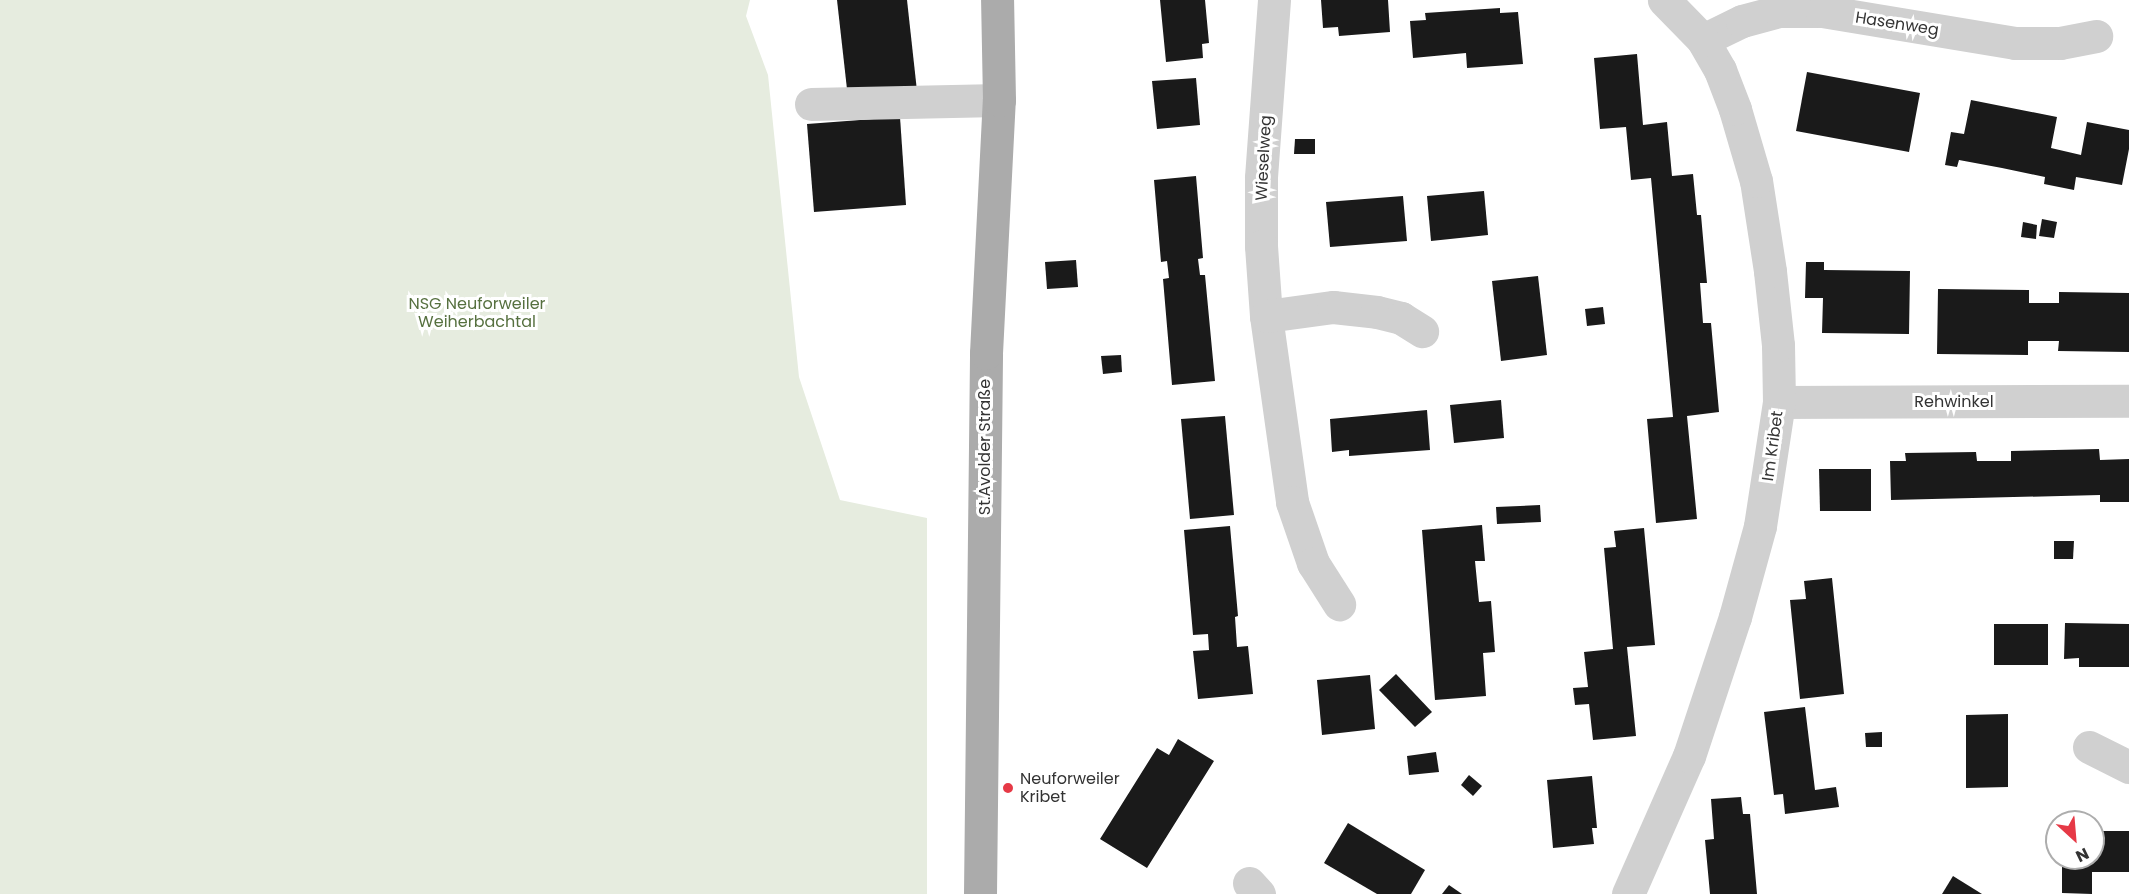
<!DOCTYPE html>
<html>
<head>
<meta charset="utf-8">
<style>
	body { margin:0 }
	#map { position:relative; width:2129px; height:894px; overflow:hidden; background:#fff; font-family:Poppins,sans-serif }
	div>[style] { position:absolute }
	.green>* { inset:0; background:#e6ecdf }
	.building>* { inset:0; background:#1a1a1a }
	.minor>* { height:33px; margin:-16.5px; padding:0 16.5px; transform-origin:16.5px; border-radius:16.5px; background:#d0d0d0 }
	.major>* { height:33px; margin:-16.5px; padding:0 16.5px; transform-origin:16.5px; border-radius:16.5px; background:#ababab }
	.dots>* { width:16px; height:16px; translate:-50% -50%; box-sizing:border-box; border:3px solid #fff; border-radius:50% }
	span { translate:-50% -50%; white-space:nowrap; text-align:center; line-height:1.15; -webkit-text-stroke:6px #fff; paint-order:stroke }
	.street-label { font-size:16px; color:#333 }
	.park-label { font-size:16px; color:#56703f }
	.poi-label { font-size:16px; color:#333 }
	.left { translate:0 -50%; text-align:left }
	.north { position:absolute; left:2045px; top:810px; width:60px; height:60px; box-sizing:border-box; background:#fff; border:2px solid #adadad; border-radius:50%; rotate:154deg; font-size:16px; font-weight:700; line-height:24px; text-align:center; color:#333 }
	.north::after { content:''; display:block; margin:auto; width:21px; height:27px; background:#e63946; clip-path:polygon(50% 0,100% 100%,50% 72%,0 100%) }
</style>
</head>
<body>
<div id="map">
	<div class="green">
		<div style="clip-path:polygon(0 0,750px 0,746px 16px,768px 75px,799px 377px,840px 500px,927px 518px,927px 894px,0 894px)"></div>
	</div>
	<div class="building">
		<div style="clip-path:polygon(837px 0,907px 0,917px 91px,848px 98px)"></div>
		<div style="clip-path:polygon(1160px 0,1205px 0,1209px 43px,1202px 44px,1203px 58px,1166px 62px)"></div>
		<div style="clip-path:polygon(1321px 0,1388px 0,1390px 32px,1339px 36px,1338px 27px,1323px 28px)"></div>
		<div style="clip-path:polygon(1500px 8px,1500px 13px,1518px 12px,1523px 64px,1467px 68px,1466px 53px,1413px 58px,1410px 21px,1426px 20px,1425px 13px)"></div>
		<div style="clip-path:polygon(1637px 54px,1643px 125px,1667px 122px,1672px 176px,1693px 174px,1697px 215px,1701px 215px,1707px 283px,1700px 283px,1703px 323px,1711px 323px,1719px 412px,1687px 416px,1697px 519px,1656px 523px,1647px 419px,1673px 417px,1651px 178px,1631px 180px,1626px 127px,1600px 129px,1594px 58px)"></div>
		<div style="clip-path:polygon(1807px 72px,1920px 93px,1909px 152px,1796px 131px)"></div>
		<div style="clip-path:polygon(1196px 78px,1200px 125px,1157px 129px,1152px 81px)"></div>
		<div style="clip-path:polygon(1971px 100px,2057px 117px,2051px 148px,2081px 155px,2087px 122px,2129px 130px,2129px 149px,2122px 185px,2076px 177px,2074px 190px,2044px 184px,2045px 177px,2002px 168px,1959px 160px,1957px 167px,1945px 165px,1951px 132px,1964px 134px)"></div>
		<div style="clip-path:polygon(900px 117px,906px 205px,814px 212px,807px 124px)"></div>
		<div style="clip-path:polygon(1295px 139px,1315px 139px,1315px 154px,1294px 154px)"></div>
		<div style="clip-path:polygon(1196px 176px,1203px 258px,1198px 259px,1200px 275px,1205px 275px,1215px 381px,1172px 385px,1163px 279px,1169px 278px,1167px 261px,1161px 262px,1154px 180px)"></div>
		<div style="clip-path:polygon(1484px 191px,1488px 235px,1431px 241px,1427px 196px)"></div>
		<div style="clip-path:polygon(1403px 196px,1407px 241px,1330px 247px,1326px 202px)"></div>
		<div style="clip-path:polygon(2042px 219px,2057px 222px,2054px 238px,2039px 236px)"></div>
		<div style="clip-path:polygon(2023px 222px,2037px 225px,2036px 239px,2021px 237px)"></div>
		<div style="clip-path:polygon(1076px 260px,1078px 287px,1047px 289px,1045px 262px)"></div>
		<div style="clip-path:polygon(1806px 262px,1824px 262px,1824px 270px,1910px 271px,1909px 334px,1822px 333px,1823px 298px,1805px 298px)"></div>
		<div style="clip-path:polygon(1538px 276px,1547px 355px,1501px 361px,1492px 281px)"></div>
		<div style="clip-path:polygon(1938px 289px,2029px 290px,2029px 303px,2059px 303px,2059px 292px,2129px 293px,2129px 352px,2058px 351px,2059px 341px,2028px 341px,2028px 355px,1937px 354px)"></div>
		<div style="clip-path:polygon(1603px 307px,1605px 324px,1587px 326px,1585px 309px)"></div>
		<div style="clip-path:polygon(1121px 355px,1122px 372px,1103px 374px,1101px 356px)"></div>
		<div style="clip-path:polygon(1501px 400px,1504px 438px,1454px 443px,1450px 405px)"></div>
		<div style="clip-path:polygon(1427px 410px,1430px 450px,1349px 456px,1349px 450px,1332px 452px,1330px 419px)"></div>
		<div style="clip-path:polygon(1225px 416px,1234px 515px,1190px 519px,1181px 419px)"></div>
		<div style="clip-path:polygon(2099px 449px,2100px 460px,2129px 459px,2129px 502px,2100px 502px,2100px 495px,1891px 500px,1890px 461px,1906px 461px,1905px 453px,1976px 452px,1977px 461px,2011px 461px,2011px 451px)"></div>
		<div style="clip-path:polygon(1819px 469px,1871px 469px,1871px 511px,1820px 511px)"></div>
		<div style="clip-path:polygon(1540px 505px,1541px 522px,1497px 524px,1496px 507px)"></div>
		<div style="clip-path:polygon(1482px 525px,1485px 561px,1475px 561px,1479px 602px,1491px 601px,1495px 652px,1483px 653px,1486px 696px,1435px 700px,1422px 530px)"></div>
		<div style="clip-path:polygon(1230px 526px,1238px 616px,1235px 617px,1237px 647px,1248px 646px,1253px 694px,1198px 699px,1193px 651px,1209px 650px,1208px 634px,1193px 635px,1184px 530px)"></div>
		<div style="clip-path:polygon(1644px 528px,1655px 645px,1627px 647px,1636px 736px,1593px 740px,1589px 704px,1575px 705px,1573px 688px,1588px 687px,1584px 652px,1613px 649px,1604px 548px,1616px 547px,1614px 531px)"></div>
		<div style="clip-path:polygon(2054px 541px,2074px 541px,2073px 559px,2054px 559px)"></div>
		<div style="clip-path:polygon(1832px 578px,1844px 694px,1800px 699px,1790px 600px,1806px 599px,1804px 581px)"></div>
		<div style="clip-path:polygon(2065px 623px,2129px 624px,2129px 667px,2079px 667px,2079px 658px,2064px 659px)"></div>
		<div style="clip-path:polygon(1994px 624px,2048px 624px,2048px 665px,1994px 665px)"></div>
		<div style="clip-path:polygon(1396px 674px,1432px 712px,1415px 727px,1379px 690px)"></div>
		<div style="clip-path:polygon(1370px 675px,1375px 729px,1322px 735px,1317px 680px)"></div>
		<div style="clip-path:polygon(1805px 707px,1815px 790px,1836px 787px,1839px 807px,1785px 814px,1783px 794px,1774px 795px,1764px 712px)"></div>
		<div style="clip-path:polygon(2008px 714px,2008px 787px,1966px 788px,1966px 715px)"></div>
		<div style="clip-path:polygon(1882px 732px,1882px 747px,1866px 747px,1865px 733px)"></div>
		<div style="clip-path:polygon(1178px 739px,1214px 761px,1147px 868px,1100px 839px,1157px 748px,1169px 755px)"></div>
		<div style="clip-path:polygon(1436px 752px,1439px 772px,1409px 775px,1407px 756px)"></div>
		<div style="clip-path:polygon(1469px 775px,1482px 786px,1473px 796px,1461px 785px)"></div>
		<div style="clip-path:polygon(1592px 776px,1597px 828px,1592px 828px,1594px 844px,1553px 848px,1547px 780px)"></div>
		<div style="clip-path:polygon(1741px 797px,1743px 814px,1750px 814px,1757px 894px,1710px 894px,1705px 840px,1714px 839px,1711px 799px)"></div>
		<div style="clip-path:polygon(1348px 823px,1425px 870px,1411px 894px,1377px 894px,1324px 863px)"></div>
		<div style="clip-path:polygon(2093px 831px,2129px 831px,2129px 872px,2092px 872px,2092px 894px,2062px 893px,2062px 858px,2093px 858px)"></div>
		<div style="clip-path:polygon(1953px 876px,1982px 894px,1942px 894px)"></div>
		<div style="clip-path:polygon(1449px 885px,1462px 894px,1442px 894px)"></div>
	</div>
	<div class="minor">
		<div style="left:1274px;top:0;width:178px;rotate:94.2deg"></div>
		<div style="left:1261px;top:178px;width:68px;rotate:90deg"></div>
		<div style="left:1261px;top:246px;width:70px;rotate:85.9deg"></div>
		<div style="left:1266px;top:316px;width:188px;rotate:82deg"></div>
		<div style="left:1292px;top:502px;width:65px;rotate:71deg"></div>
		<div style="left:1313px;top:563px;width:49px;rotate:57.6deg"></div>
		<div style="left:1703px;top:40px;width:43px;rotate:-26deg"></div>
		<div style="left:1742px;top:21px;width:39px;rotate:-15deg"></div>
		<div style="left:1780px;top:11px;width:42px"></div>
		<div style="left:1822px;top:11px;width:196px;rotate:9.4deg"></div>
		<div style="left:2015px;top:43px;width:45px"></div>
		<div style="left:2060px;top:43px;width:37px;rotate:-11deg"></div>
		<div style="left:811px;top:104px;width:188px;rotate:-1.2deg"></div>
		<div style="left:1266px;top:316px;width:68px;rotate:-7.7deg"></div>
		<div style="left:1333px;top:307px;width:44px;rotate:6.5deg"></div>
		<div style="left:1377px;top:312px;width:25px;rotate:14deg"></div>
		<div style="left:1401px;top:318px;width:25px;rotate:32deg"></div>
		<div style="left:1779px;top:402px;width:350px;rotate:-0.2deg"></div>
		<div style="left:2089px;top:747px;width:45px;rotate:26.6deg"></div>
		<div style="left:1249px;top:883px;width:15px;rotate:48deg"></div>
		<div style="left:1628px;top:894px;width:151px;rotate:-66.2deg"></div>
		<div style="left:1689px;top:756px;width:146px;rotate:-71.7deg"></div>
		<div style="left:1735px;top:617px;width:94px;rotate:-74.6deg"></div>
		<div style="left:1760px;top:526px;width:125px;rotate:-81.3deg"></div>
		<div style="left:1779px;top:402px;width:57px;rotate:-91deg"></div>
		<div style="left:1778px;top:345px;width:74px;rotate:-96.2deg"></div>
		<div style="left:1770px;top:271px;width:91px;rotate:-98.8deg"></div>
		<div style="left:1756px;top:181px;width:75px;rotate:-106.3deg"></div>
		<div style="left:1735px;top:109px;width:42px;rotate:-111deg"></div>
		<div style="left:1720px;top:70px;width:34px;rotate:-120deg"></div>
		<div style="left:1703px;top:40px;width:56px;rotate:-134.3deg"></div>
	</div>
	<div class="major">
		<div style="left:980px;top:894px;width:541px;rotate:-89.36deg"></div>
		<div style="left:986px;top:353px;width:253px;rotate:-87.1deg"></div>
		<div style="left:999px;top:100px;width:100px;rotate:-91.1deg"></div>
	</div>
	<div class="dots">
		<div style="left:1008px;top:788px;background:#e63946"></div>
	</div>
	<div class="street-label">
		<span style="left:1897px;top:24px;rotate:9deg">Hasenweg</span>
		<span style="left:1264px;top:158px;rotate:-87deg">Wieselweg</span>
		<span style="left:1954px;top:402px">Rehwinkel</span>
		<span style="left:1773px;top:446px;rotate:-82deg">Im Kribet</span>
		<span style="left:985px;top:447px;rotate:-90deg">St.Avolder Straße</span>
	</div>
	<div class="park-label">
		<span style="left:477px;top:313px">NSG Neuforweiler<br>Weiherbachtal</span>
	</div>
	<div class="poi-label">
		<span class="left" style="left:1020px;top:788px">Neuforweiler<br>Kribet</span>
	</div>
	<div class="north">N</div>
</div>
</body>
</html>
